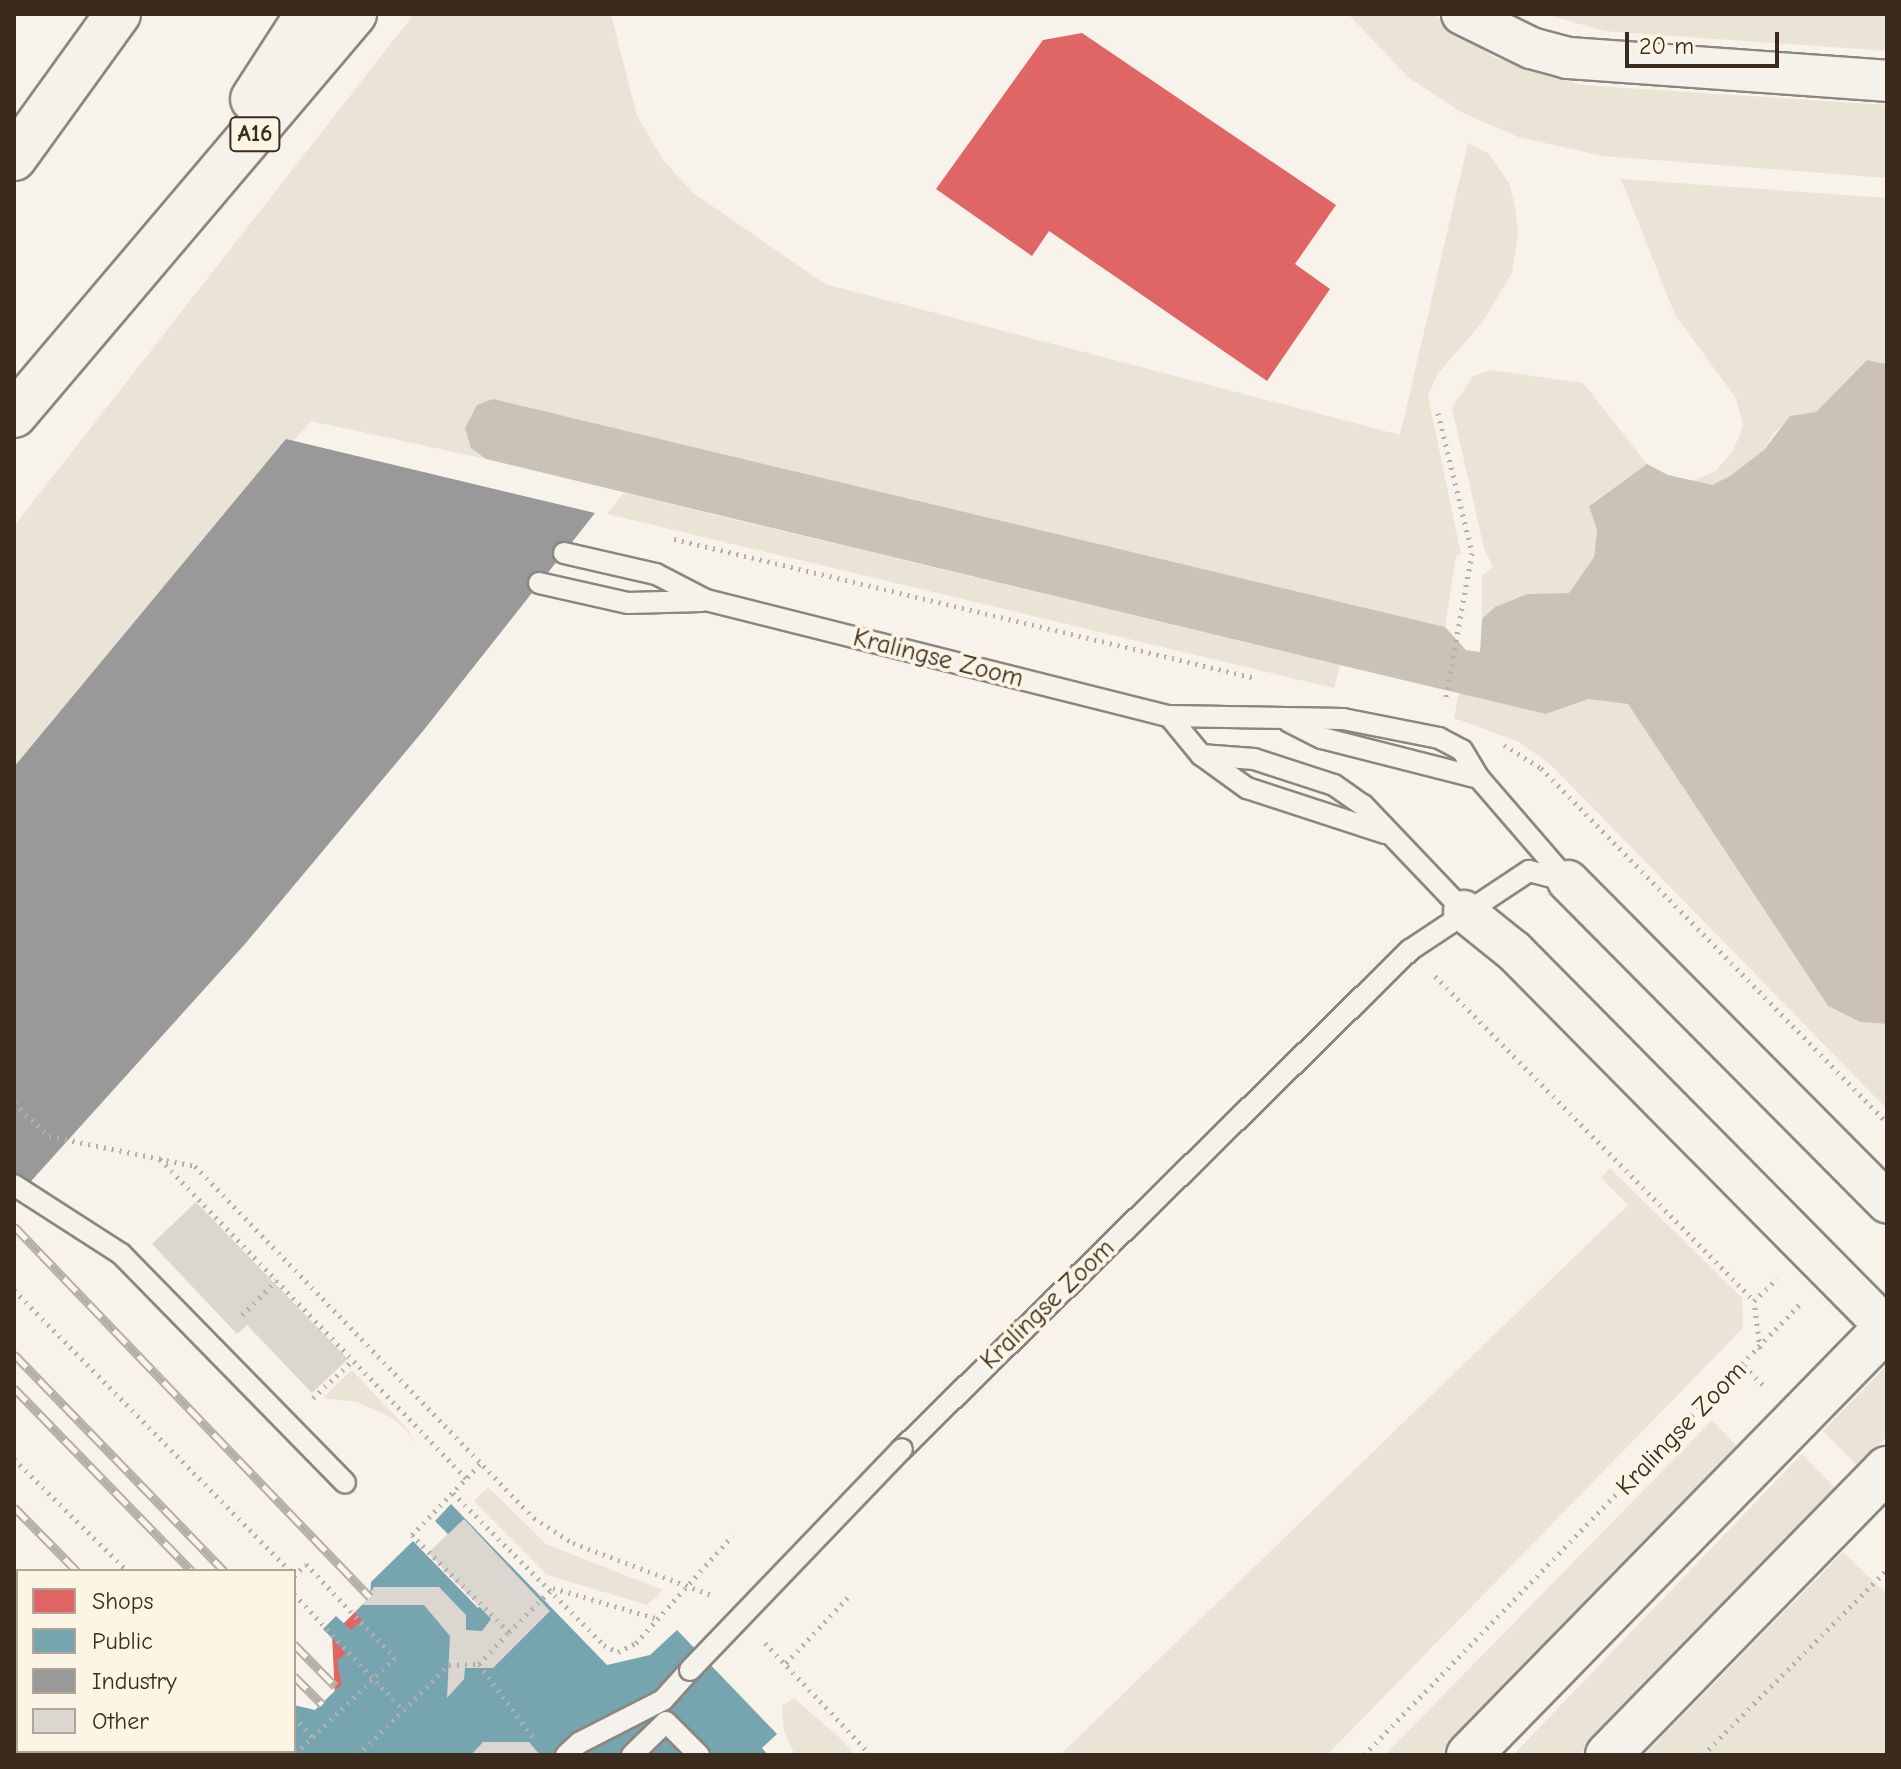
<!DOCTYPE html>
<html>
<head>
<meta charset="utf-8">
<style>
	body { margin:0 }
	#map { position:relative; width:1901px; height:1769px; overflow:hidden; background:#f7f3ea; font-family:"Comic Neue",sans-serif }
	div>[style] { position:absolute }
	.green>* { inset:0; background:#eae4d7 }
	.water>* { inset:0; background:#cac2b5 }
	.shops>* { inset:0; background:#e06666 }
	.public>* { inset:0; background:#76a5af }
	.industry>* { inset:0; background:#999 }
	.building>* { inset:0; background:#dbd7d0 }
	.path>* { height:5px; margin-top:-2.5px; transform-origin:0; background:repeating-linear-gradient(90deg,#b3afa9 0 2px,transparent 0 8px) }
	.roads { filter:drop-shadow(2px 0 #8b867f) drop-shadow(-2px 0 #8b867f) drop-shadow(0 2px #8b867f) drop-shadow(0 -2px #8b867f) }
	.lane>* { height:20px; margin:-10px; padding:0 10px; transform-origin:10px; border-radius:10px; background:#f5f2ec }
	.street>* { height:40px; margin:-20px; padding:0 20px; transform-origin:20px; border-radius:20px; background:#f5f2ec }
	.secondary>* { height:44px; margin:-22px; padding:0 22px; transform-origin:22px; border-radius:22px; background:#f5f2ec }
	.highway>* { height:44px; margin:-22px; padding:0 22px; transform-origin:22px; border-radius:22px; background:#f5f2ec }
	.rail>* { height:9px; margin-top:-4.5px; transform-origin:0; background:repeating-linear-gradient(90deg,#fcf5e5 0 18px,#b3afa9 0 36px); box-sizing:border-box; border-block:2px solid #b3afa9 }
	.bridges { filter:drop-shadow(2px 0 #8b867f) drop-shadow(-2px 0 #8b867f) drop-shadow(0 2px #8b867f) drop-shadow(0 -2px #8b867f) }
	.lane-bridge>* { height:20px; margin:-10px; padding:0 10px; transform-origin:10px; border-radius:10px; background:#f5f2ec }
	span { translate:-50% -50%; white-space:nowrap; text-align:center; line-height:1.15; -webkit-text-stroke:8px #fcf5e5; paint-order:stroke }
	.shield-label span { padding:2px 6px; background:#fcf5e5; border:2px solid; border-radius:6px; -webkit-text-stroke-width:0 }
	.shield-label { font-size:24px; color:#3b2a1e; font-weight:700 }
	.street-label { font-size:26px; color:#3b2a1e }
	.frame { position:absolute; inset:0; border:16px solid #3b2a1e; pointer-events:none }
	.legend { position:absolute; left:16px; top:1569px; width:280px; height:184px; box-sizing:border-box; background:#fcf5e5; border:2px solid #afa495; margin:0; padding:10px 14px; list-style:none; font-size:24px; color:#3b2a1e }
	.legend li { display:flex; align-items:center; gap:16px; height:40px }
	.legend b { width:40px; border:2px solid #afa495 }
	.scale { position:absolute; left:1625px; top:32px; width:154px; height:36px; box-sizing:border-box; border:4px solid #3b2a1e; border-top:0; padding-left:10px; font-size:24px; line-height:28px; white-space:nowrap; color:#3b2a1e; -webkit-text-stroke:6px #fcf5e5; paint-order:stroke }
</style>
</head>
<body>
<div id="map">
	<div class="green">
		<div style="clip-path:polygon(414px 14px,611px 14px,637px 116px,664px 161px,693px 193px,825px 284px,1400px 435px,1468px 143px,1489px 154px,1509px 183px,1515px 205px,1518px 234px,1512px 273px,1483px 321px,1437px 375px,1428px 396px,1461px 554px,1456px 556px,1445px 627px,493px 399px,471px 448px,486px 459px,311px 421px,14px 767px,14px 526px)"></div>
		<div style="clip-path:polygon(1348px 14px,1434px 14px,1494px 57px,1581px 85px,1887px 105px,1887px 178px,1603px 156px,1518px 137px,1463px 113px,1409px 78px)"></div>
		<div style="clip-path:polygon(1545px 14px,1887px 14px,1887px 51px,1604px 31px)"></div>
		<div style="clip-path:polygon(1621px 179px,1887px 198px,1887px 364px,1867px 360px,1816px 412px,1775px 431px,1764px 450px,1730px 476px,1712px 485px,1693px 481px,1716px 471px,1733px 451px,1743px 426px,1736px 398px,1675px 315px)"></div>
		<div style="clip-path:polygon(1491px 370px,1583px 383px,1647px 464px,1589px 505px,1597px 530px,1594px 557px,1569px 593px,1527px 594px,1482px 619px,1482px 576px,1493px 567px,1484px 548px,1452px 408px,1473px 376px)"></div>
		<div style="clip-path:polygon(624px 493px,1340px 665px,1334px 688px,607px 514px)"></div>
		<div style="clip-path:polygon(1459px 693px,1546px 714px,1588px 699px,1628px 704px,1828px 1006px,1860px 1022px,1887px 1024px,1887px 1109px,1549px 763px,1519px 742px,1454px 718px)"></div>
		<div style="clip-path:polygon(1610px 1168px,1742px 1298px,1743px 1328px,1327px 1755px,1060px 1755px,1628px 1205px,1601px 1178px)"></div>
		<div style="clip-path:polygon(1887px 1365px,1887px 1437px,1858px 1466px,1823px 1431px)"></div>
		<div style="clip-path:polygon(352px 1370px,409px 1431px,416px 1451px,408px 1432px,392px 1418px,357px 1402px,323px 1398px)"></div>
		<div style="clip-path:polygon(1712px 1420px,1746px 1456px,1452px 1755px,1385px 1755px)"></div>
		<div style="clip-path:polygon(1802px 1454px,1836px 1489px,1579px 1755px,1513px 1755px)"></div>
		<div style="clip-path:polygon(488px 1487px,546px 1544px,663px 1590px,647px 1605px,547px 1575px,474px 1501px)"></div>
		<div style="clip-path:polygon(1843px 1552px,1887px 1594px,1887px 1755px,1644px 1755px)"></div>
		<div style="clip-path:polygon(794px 1698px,842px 1740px,855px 1755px,795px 1755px,784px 1732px,782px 1706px)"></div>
	</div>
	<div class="water">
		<div style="clip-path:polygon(1867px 360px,1887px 364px,1887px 1024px,1860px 1022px,1828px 1006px,1628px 704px,1588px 699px,1546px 714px,1340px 665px,486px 459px,471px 448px,465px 428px,477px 405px,493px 399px,1445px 627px,1466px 650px,1480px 652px,1482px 619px,1495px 607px,1527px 594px,1569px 593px,1594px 557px,1597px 530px,1589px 506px,1647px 464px,1668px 475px,1712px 485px,1730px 476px,1764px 450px,1790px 416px,1816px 412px)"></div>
	</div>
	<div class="shops">
		<div style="clip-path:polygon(1082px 33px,1336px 205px,1295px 264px,1330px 289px,1267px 381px,1049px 231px,1032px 256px,936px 189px,1043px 40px)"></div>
		<div style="clip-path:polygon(362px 1605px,424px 1605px,450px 1636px,447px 1701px,420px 1724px,449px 1755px,215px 1755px,294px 1751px,294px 1721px,308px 1722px,335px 1697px,332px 1635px)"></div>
	</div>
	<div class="public">
		<div style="clip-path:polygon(451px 1504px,607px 1665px,650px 1655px,677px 1630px,777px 1734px,762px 1748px,768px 1755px,191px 1755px,294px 1751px,294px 1705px,315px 1710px,342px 1684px,337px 1661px,346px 1653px,323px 1629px,336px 1616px,351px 1630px,362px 1620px,355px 1613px,370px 1597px,371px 1582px,413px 1541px,478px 1608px,500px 1587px,435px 1521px)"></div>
	</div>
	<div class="industry">
		<div style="clip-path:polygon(286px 439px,595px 513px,423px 731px,245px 944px,14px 1200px,14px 767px)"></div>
	</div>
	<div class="building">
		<div style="clip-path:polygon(196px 1202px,348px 1359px,312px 1393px,247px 1325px,237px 1334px,152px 1244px)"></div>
		<div style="clip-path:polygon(464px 1519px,550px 1611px,493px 1668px,465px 1668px,464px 1679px,447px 1698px,450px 1636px,424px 1605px,362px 1605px,374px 1587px,439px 1587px,466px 1615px,466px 1630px,482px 1631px,491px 1619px,428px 1553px)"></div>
		<div style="clip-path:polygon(483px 1742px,529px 1742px,540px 1755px,471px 1755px)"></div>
	</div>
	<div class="path">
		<div style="left:1438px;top:413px;width:144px;rotate:76.3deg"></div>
		<div style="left:1472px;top:553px;width:151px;rotate:100.3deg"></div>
		<div style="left:674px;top:539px;width:597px;rotate:13.45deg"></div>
		<div style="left:1504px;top:745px;width:44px;rotate:31.9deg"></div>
		<div style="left:1541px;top:768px;width:495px;rotate:45.7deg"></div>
		<div style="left:1435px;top:976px;width:455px;rotate:45.5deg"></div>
		<div style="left:14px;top:1103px;width:48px;rotate:43.3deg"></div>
		<div style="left:49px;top:1136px;width:149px;rotate:11.6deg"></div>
		<div style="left:195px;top:1166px;width:489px;rotate:46.1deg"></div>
		<div style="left:534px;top:1518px;width:46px;rotate:32.7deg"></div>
		<div style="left:573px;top:1543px;width:151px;rotate:20.6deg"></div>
		<div style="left:160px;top:1159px;width:443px;rotate:46.2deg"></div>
		<div style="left:14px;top:1290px;width:394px;rotate:45.5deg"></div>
		<div style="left:242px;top:1315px;width:49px;rotate:-45deg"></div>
		<div style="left:1760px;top:1349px;width:48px;rotate:-97.1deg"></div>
		<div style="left:1754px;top:1301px;width:32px;rotate:-44deg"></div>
		<div style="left:1744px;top:1366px;width:27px;rotate:45deg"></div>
		<div style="left:313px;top:1398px;width:55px;rotate:-43.5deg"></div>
		<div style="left:14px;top:1459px;width:159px;rotate:44.7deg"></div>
		<div style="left:453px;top:1493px;width:214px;rotate:45.2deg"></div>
		<div style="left:604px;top:1645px;width:16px;rotate:27deg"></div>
		<div style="left:618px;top:1652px;width:20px;rotate:-27deg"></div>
		<div style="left:636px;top:1643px;width:144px;rotate:-48.1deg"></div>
		<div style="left:294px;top:1576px;width:17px;rotate:-45deg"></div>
		<div style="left:306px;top:1564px;width:129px;rotate:46.6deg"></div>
		<div style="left:395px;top:1658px;width:140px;rotate:136.2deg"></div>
		<div style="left:294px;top:1594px;width:159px;rotate:46.8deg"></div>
		<div style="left:509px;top:1632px;width:62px;rotate:-45deg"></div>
		<div style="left:553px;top:1588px;width:106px;rotate:16.4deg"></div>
		<div style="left:14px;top:1638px;width:6px;rotate:45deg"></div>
		<div style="left:765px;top:1643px;width:154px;rotate:46.6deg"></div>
		<div style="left:786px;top:1663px;width:96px;rotate:-46.7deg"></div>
		<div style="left:479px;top:1664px;width:92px;rotate:53.9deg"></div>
		<div style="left:294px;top:1717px;width:27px;rotate:48deg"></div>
		<div style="left:129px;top:1751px;width:6px;rotate:45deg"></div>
		<div style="left:283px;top:1751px;width:6px;rotate:45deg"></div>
		<div style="left:358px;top:1755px;width:128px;rotate:-44.7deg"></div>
		<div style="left:449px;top:1665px;width:30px;rotate:-2deg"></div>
		<div style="left:479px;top:1664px;width:44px;rotate:-46.8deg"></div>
		<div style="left:509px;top:1632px;width:137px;rotate:-135deg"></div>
		<div style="left:412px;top:1535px;width:98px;rotate:-46.2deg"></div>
		<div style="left:1364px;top:1755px;width:627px;rotate:-45.97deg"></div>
		<div style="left:1703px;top:1755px;width:261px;rotate:-45.2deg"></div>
	</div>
	<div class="roads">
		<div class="lane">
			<div style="left:564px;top:553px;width:94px;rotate:12.9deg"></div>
			<div style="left:656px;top:574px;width:56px;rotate:27.5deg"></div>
			<div style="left:706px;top:600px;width:477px;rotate:14.1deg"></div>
			<div style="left:1169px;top:716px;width:174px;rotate:1deg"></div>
			<div style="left:1343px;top:719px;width:98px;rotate:11.2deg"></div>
			<div style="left:1439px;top:738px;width:26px;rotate:28deg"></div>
			<div style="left:1462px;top:750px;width:33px;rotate:59deg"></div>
			<div style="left:1479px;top:778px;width:136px;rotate:49.2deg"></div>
			<div style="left:539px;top:583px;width:91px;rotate:12.7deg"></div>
			<div style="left:628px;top:603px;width:74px;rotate:-1.5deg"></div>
			<div style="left:1169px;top:716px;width:50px;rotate:50.6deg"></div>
			<div style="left:1201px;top:755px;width:57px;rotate:35.7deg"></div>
			<div style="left:1247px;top:788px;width:145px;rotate:18.1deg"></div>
			<div style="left:1288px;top:721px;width:38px;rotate:27deg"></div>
			<div style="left:1322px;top:738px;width:162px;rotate:14.3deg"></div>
			<div style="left:1201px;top:755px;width:53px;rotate:4.3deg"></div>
			<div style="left:1254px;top:759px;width:84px;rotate:18deg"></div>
			<div style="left:1334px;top:785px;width:35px;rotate:35deg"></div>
			<div style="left:1363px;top:805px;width:146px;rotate:46.4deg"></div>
			<div style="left:14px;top:1185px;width:127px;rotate:32.8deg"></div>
			<div style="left:121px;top:1254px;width:320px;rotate:45.6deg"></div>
			<div style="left:902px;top:1449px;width:712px;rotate:-44.49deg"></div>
			<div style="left:1410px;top:950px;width:143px;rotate:-33.6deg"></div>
			<div style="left:1529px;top:871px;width:40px;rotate:14.4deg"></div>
			<div style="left:666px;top:1722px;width:47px;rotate:45deg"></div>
			<div style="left:566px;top:1755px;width:18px;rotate:-43deg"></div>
			<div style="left:579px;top:1743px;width:94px;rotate:-27.1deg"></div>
			<div style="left:663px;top:1700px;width:40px;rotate:-48deg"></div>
			<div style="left:632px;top:1755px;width:47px;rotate:-44.1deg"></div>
		</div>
		<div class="street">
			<div style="left:1462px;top:14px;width:77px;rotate:26.2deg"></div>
			<div style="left:1531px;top:48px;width:38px;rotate:15deg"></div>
			<div style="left:1568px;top:58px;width:320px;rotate:4.1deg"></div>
			<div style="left:1568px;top:881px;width:453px;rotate:45.2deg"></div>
			<div style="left:1464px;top:911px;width:64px;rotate:38.7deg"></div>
			<div style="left:1514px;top:951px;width:530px;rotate:45.31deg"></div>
		</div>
		<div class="secondary">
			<div style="left:1469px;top:1755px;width:598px;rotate:-45.68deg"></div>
			<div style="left:1608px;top:1755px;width:400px;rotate:-45.7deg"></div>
		</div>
		<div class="highway">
			<div style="left:253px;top:99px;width:101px;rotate:-57.1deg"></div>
			<div style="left:14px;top:158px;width:178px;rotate:-54.2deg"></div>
			<div style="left:14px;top:415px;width:526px;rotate:-49.71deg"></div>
		</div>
	</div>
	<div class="rail">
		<div style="left:14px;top:1226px;width:514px;rotate:46.18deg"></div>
		<div style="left:14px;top:1354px;width:302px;rotate:45.9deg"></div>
		<div style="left:14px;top:1388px;width:255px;rotate:45.8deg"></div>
		<div style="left:14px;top:1507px;width:90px;rotate:45.5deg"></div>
		<div style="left:294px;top:1644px;width:59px;rotate:45.7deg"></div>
		<div style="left:294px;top:1676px;width:40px;rotate:45deg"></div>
	</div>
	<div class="bridges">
		<div class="lane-bridge">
			<div style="left:690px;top:1670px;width:306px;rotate:-46.2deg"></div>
		</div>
	</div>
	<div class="shield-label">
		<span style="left:255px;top:134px">A16</span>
	</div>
	<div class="street-label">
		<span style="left:938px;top:659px;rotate:14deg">Kralingse Zoom</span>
		<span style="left:1048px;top:1305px;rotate:-44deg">Kralingse Zoom</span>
		<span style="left:1682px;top:1429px;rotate:-46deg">Kralingse Zoom</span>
	</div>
	<div class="frame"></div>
	<ul class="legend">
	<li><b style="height:22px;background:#e06666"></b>Shops</li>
	<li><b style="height:22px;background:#76a5af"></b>Public</li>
	<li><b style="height:22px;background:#999"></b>Industry</li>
	<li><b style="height:22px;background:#dbd7d0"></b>Other</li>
	</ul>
	<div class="scale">20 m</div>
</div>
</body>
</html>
